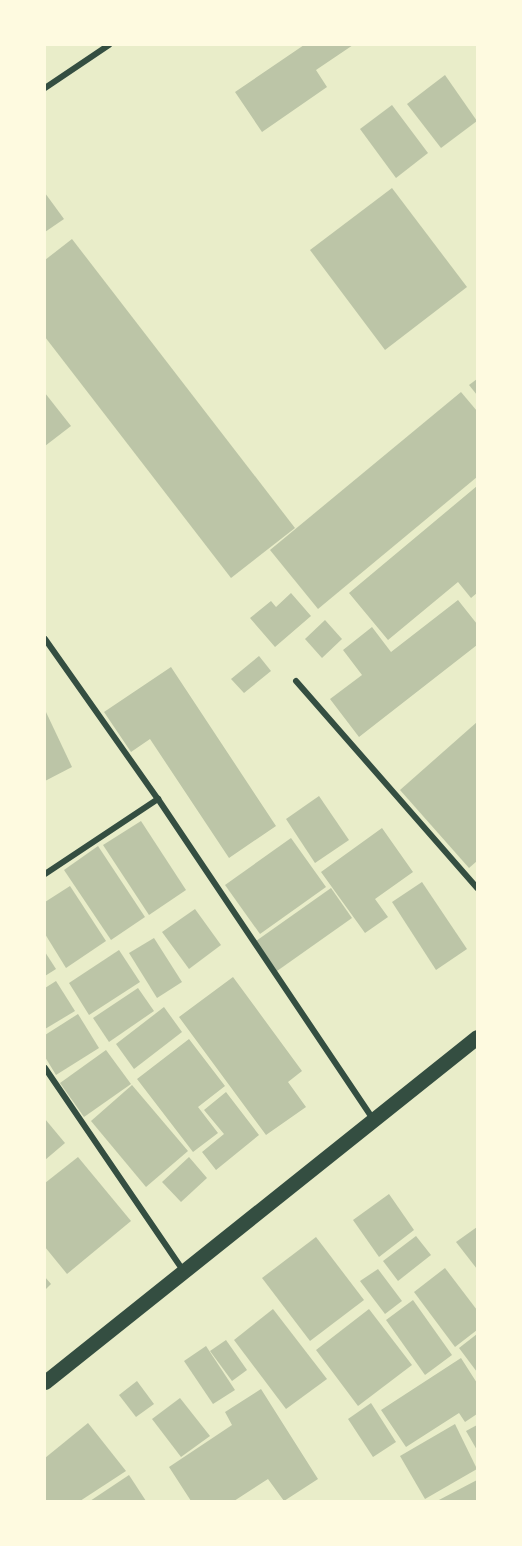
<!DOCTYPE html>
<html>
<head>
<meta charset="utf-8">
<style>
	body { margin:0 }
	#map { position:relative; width:522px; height:1546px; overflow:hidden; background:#e9edc9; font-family:"DejaVu Sans",sans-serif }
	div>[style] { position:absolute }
	.building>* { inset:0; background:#bcc5a7 }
	.minor>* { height:6px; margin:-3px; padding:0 3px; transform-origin:3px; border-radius:3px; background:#344e41 }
	.primary>* { height:15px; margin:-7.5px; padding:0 7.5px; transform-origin:7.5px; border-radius:7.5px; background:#344e41 }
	span { translate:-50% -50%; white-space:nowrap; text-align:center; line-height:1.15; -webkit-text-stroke:4.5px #fefae0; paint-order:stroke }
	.frame { position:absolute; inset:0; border:46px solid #fefae0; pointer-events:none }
</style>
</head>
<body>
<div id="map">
	<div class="building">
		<div style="clip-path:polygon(304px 45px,353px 45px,316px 70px,327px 87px,262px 132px,235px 92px)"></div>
		<div style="clip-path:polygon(445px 75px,477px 121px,441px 148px,407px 104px)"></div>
		<div style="clip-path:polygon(392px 105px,428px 153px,396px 178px,360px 129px)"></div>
		<div style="clip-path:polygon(392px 188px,467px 287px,385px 350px,310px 250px)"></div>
		<div style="clip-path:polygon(45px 193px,64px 219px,45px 232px)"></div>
		<div style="clip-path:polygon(72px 239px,295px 528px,231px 578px,45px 337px,45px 260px)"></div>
		<div style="clip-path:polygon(477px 379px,477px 395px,469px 385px)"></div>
		<div style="clip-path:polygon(461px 392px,477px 411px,477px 477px,318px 609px,270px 550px)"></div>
		<div style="clip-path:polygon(45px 393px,71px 426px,45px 446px)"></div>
		<div style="clip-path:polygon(477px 486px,477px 593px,471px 598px,458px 582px,388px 640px,349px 593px)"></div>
		<div style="clip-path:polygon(291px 593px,311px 616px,275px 647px,250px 618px,271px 601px,276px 607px)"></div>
		<div style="clip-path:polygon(458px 600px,477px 624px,477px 645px,359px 737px,330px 699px,362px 675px,343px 650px,372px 627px,391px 652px)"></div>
		<div style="clip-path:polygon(325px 620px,342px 639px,322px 658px,305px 639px)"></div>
		<div style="clip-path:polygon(259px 656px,271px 671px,244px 693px,231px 679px)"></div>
		<div style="clip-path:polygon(171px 667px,276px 826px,229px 858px,150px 739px,131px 752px,104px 712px)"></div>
		<div style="clip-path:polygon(45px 710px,72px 767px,45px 781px)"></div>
		<div style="clip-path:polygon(477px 722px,477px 861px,469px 868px,400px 790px)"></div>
		<div style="clip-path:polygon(319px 796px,349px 840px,315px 863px,286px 819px)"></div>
		<div style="clip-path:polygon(141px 821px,186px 890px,149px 915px,103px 845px)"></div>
		<div style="clip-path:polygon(382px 828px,413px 872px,375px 899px,388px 917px,365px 933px,321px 872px)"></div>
		<div style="clip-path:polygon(291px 838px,326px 887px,260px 934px,225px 885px)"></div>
		<div style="clip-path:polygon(98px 846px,145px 917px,111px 940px,64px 870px)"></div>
		<div style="clip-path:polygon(422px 882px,467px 949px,436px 970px,392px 902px)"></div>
		<div style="clip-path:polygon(70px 886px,106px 941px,66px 968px,45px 934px,45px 902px)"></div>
		<div style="clip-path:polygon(331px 888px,352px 918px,277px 971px,256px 941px)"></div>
		<div style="clip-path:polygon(195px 909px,221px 945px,189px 969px,162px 932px)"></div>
		<div style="clip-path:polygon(154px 938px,182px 982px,157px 998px,129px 953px)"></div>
		<div style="clip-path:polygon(119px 950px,140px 982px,89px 1015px,69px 983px)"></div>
		<div style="clip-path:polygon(45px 952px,56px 969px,45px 976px)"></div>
		<div style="clip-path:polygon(233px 977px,302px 1071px,288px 1082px,306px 1107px,266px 1135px,179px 1017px)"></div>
		<div style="clip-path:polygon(56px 981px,75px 1011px,45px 1029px,45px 988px)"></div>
		<div style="clip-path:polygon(138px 988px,154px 1011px,109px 1042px,93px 1018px)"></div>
		<div style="clip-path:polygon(164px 1007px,182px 1032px,134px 1069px,116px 1044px)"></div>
		<div style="clip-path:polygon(78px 1014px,99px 1048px,56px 1075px,45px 1057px,45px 1035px)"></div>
		<div style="clip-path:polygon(189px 1039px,225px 1086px,198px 1107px,218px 1133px,193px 1152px,137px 1079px)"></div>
		<div style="clip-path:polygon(106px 1050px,131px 1084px,84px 1117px,60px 1083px)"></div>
		<div style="clip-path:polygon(132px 1085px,188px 1151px,146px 1187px,91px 1121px)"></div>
		<div style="clip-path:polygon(226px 1092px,259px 1135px,216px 1170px,202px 1152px,224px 1134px,204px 1110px)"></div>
		<div style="clip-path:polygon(45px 1119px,65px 1143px,45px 1160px)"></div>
		<div style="clip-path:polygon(78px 1157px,131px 1221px,67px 1274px,45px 1247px,45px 1183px)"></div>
		<div style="clip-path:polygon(189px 1157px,207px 1178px,181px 1202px,162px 1182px)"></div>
		<div style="clip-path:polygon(389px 1194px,414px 1230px,379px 1257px,353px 1220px)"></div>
		<div style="clip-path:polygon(477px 1227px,477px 1269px,456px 1242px)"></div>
		<div style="clip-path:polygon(416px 1236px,431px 1255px,398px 1281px,383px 1261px)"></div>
		<div style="clip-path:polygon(316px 1237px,364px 1300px,310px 1341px,262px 1278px)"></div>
		<div style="clip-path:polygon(445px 1268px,477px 1310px,477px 1330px,455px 1347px,414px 1292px)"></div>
		<div style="clip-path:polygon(378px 1269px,402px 1301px,385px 1314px,360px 1281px)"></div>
		<div style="clip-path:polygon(45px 1277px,51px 1284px,45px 1290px)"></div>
		<div style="clip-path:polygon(413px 1300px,452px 1355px,425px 1375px,386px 1320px)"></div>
		<div style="clip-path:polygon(273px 1309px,327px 1379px,286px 1409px,234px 1340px)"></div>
		<div style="clip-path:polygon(369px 1309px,412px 1365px,358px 1406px,316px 1350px)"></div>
		<div style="clip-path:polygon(477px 1334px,477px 1372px,459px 1348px)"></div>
		<div style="clip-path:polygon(226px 1340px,247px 1370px,232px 1381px,210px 1351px)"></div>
		<div style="clip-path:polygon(206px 1346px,235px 1390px,213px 1404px,184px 1361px)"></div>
		<div style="clip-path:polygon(461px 1358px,477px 1383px,477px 1414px,465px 1422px,459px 1413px,406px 1447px,381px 1410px)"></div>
		<div style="clip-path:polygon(137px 1381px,154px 1404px,136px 1417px,119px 1395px)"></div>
		<div style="clip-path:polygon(261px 1389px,318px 1479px,284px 1501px,268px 1479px,234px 1501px,191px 1501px,169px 1467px,232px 1425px,225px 1412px)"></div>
		<div style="clip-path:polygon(180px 1398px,210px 1436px,181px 1457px,152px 1419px)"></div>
		<div style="clip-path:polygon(371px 1403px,396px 1442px,373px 1457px,348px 1419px)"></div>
		<div style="clip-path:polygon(88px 1423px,126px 1471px,80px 1501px,45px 1501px,45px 1458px)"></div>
		<div style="clip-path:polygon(455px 1424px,477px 1469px,425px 1499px,400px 1456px)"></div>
		<div style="clip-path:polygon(477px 1425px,477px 1450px,466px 1431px)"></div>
		<div style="clip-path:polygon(129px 1475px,146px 1501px,90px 1501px)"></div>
		<div style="clip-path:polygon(477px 1480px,477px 1501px,437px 1501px)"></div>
	</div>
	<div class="minor">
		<div style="left:45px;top:88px;width:77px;rotate:-33.9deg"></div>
		<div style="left:45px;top:639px;width:196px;rotate:54.8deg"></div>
		<div style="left:158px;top:799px;width:384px;rotate:56.1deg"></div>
		<div style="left:296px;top:681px;width:275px;rotate:48.8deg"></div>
		<div style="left:45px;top:874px;width:136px;rotate:-33.6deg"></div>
		<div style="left:45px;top:1068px;width:243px;rotate:55.7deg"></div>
	</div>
	<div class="primary">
		<div style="left:45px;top:1382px;width:553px;rotate:-38.61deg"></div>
	</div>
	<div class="frame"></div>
</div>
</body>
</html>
